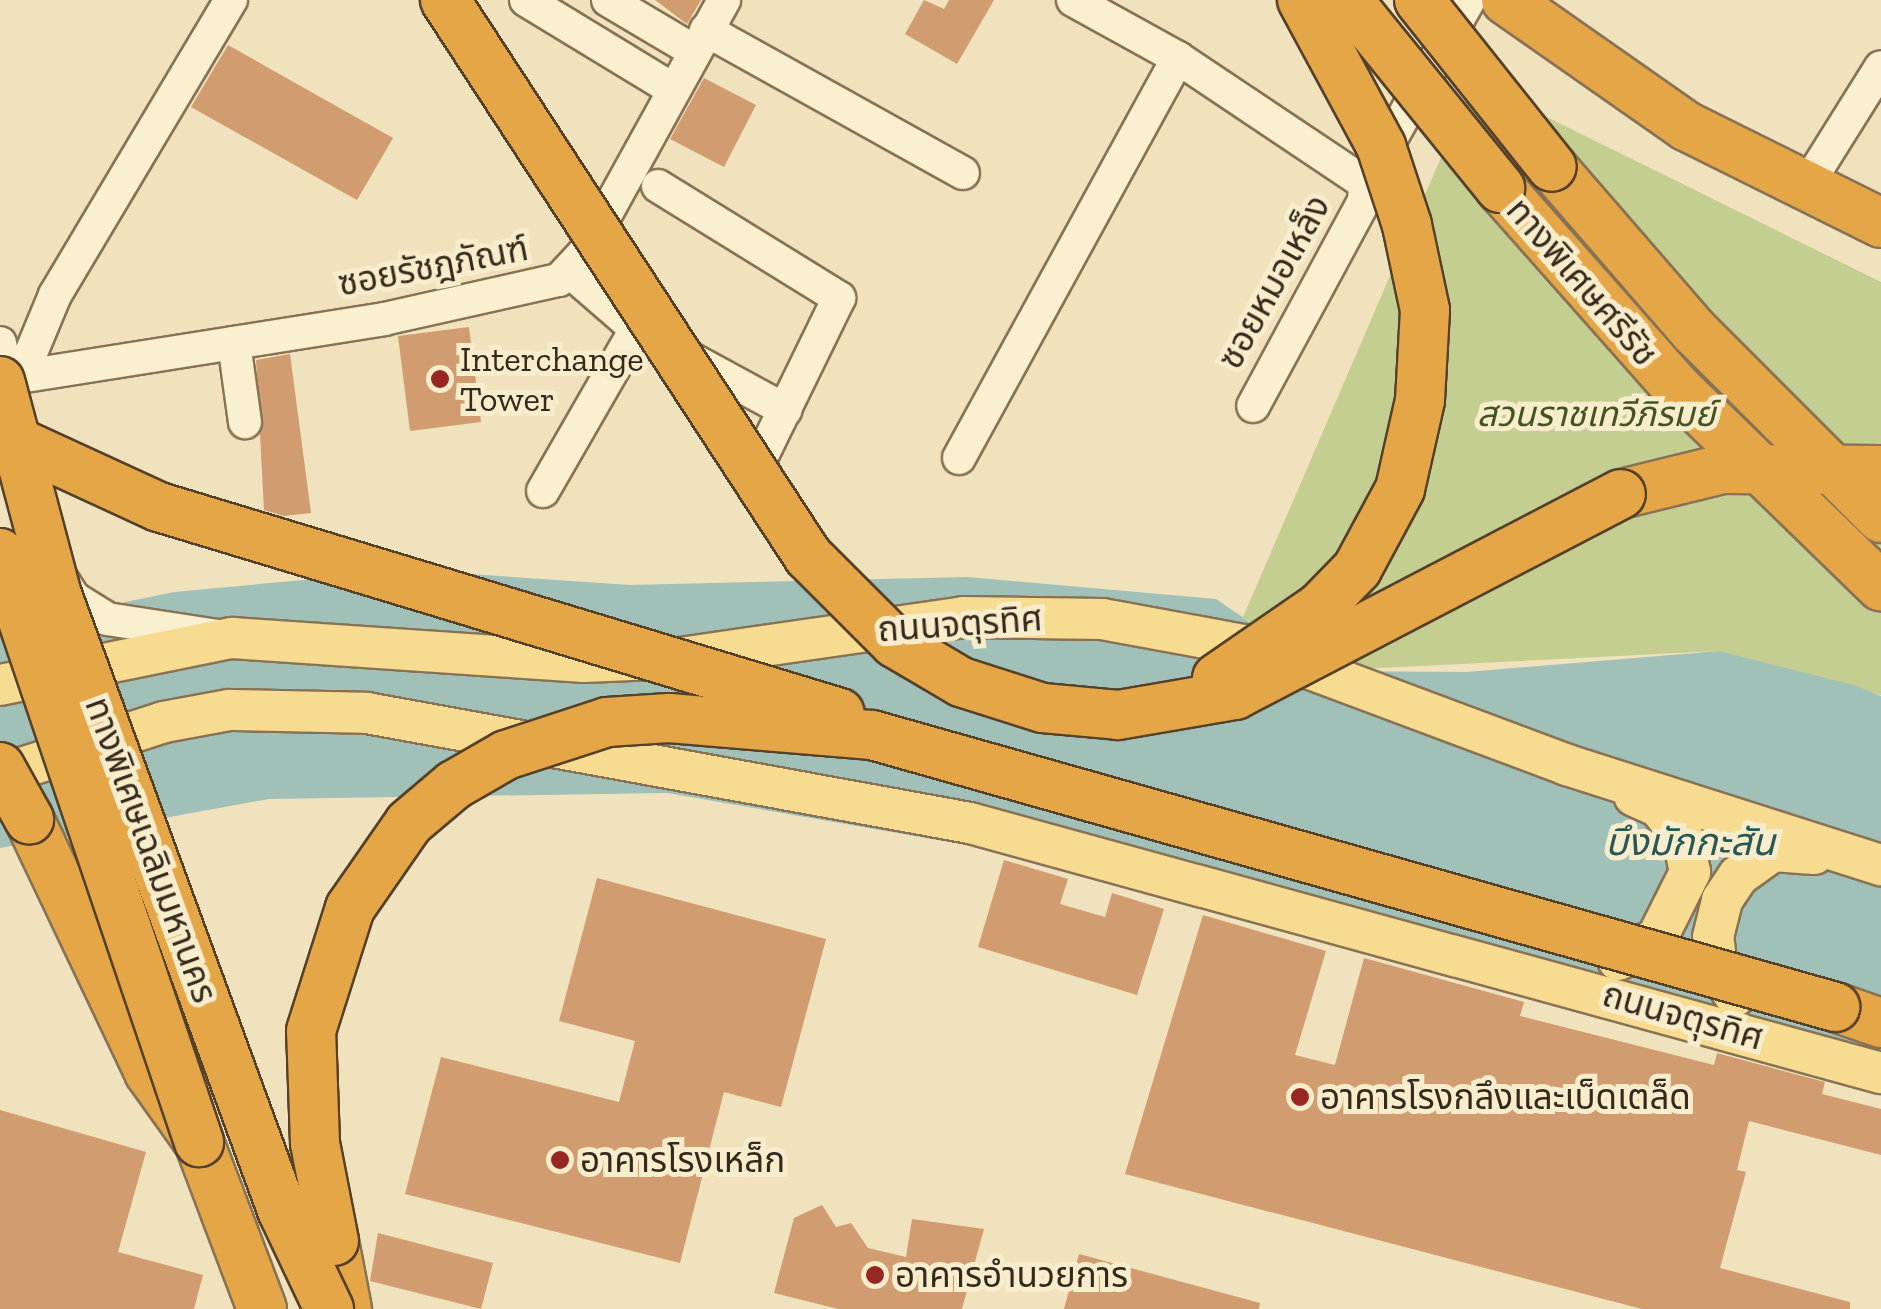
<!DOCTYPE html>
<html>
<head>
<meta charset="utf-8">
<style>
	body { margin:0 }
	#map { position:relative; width:1881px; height:1309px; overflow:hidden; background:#f0e2bc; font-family:"Zilla Slab","Noto Sans Thai",serif }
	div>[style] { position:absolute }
	.green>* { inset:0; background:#c4ce90 }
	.water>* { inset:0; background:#a0c0b8 }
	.building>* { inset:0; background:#d09c70 }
	.roads { filter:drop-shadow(2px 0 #887255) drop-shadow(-2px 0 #887255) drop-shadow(0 2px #887255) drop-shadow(0 -2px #887255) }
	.minor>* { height:32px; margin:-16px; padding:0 16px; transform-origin:16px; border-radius:16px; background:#faefcf }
	.major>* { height:40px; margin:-20px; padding:0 20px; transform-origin:20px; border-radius:20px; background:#f6db91 }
	.highway>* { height:48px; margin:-24px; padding:0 24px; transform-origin:24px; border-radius:24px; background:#e5a647 }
	.bridges { filter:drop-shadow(2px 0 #55402a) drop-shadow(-2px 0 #55402a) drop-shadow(0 2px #55402a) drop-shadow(0 -2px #55402a) }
	.highway-bridge>* { height:48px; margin:-24px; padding:0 24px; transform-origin:24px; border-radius:24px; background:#e5a647 }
	.dots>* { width:28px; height:28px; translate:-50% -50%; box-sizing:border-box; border:5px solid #f7eccc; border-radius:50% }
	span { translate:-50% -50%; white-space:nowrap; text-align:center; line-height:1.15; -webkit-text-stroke:10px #f7eccc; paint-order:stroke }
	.street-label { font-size:35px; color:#36291b }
	.poi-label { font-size:35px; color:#36291b }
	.left { translate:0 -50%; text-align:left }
	.park-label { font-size:35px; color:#445420; font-style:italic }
	.water-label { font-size:38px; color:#295756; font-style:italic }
</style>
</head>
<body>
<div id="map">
	<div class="green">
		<div style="clip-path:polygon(1474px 81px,1881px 282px,1881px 695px,1718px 651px,1321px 671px,1243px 617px)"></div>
	</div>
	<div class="water">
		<div style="clip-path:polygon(411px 570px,630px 585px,967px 577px,1216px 599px,1321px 671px,1467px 672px,1719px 651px,1857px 686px,1881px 696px,1881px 1087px,1018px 854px,667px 793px,269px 799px,0 848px,0 628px,174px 592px)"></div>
	</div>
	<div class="building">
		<div style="clip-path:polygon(655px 0,701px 0,687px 24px)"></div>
		<div style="clip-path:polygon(924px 0,944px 9px,949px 0,994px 0,957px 64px,905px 34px)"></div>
		<div style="clip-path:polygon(228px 45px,393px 138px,357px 200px,191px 107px)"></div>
		<div style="clip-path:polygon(704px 78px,756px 105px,724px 167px,670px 139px)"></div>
		<div style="clip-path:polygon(469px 327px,481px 422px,410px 431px,398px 336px)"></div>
		<div style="clip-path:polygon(290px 354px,311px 513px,284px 516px,264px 510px,256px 360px)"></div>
		<div style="clip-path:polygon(1004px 860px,1068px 879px,1060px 904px,1105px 917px,1112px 893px,1164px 909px,1137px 995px,978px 947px)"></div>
		<div style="clip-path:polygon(597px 878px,826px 939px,781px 1107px,724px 1092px,680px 1263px,405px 1194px,441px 1057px,619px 1102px,635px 1041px,559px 1021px)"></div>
		<div style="clip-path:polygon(1203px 915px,1326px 951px,1295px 1055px,1335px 1065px,1364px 958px,1524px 1002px,1520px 1016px,1714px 1065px,1717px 1053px,1825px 1082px,1822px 1094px,1881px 1109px,1881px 1155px,1749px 1121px,1737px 1170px,1746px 1172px,1720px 1268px,1850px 1302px,1850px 1309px,1642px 1309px,1125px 1174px)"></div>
		<div style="clip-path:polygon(0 1110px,146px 1152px,118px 1252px,203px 1275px,194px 1309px,0 1309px)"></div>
		<div style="clip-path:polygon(822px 1205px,836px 1227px,851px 1223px,868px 1248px,906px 1257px,912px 1219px,984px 1229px,962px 1309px,838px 1309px,774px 1293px,794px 1218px)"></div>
		<div style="clip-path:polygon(378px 1233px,493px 1263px,481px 1309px,370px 1281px)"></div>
		<div style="clip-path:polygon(1079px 1254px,1260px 1303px,1259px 1309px,1064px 1309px)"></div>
	</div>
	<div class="roads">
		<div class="minor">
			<div style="left:526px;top:0;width:170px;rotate:31.3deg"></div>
			<div style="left:608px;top:0;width:100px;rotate:30.7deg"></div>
			<div style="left:1073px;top:0;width:120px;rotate:28.9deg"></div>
			<div style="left:1178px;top:58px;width:225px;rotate:33.8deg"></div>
			<div style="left:1365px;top:183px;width:18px;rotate:93deg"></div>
			<div style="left:1364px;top:201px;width:233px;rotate:118.4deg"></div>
			<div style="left:706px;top:30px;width:294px;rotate:29.1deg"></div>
			<div style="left:1378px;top:162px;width:186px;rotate:-60.7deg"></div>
			<div style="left:1817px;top:169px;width:120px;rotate:-57.9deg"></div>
			<div style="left:658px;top:186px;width:213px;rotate:31.7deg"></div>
			<div style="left:839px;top:298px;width:176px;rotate:116deg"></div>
			<div style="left:569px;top:271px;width:89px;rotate:40.9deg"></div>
			<div style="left:636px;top:329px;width:170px;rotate:28.5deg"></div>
			<div style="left:0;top:343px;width:54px;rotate:79.3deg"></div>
			<div style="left:234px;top:343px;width:80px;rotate:82.1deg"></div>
			<div style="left:21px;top:377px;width:89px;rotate:-67.5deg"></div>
			<div style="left:55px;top:295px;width:344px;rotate:-59.2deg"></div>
			<div style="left:0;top:380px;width:389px;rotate:-9deg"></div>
			<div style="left:384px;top:319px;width:179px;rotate:-12.6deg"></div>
			<div style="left:559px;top:280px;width:38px;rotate:-47deg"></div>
			<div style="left:585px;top:252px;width:288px;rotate:-61.1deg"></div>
			<div style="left:959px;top:458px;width:456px;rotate:-61.3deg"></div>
			<div style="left:543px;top:491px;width:187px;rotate:-60.1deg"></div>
			<div style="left:61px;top:578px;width:24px;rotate:57deg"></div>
			<div style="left:74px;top:598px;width:39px;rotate:32deg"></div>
			<div style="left:107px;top:619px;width:117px;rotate:8.8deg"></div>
		</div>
		<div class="major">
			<div style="left:0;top:685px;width:237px;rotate:-11.5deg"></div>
			<div style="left:232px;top:638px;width:353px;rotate:3.9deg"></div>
			<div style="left:584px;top:662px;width:96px;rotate:-2.4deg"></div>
			<div style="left:680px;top:658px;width:286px;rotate:-8.2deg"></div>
			<div style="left:963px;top:617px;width:139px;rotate:0.8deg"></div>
			<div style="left:1102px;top:619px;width:149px;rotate:10.4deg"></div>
			<div style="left:1249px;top:646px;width:340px;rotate:20.5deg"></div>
			<div style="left:1567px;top:765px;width:330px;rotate:17.7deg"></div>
			<div style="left:0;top:775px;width:172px;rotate:-17.9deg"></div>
			<div style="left:164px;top:722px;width:66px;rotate:-10.5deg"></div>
			<div style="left:229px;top:710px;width:138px;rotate:1.2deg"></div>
			<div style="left:367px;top:713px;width:613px;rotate:10.34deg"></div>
			<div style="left:970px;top:823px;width:945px;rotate:15.35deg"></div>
			<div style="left:1618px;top:960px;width:45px;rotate:-29.4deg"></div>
			<div style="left:1657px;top:938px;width:74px;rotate:-63.4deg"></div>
			<div style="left:1690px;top:872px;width:35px;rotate:-102deg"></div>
			<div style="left:1683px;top:838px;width:39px;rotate:-128deg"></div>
			<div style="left:1659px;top:807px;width:27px;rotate:-156deg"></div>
			<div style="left:1735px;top:996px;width:33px;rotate:-123deg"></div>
			<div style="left:1717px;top:968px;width:31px;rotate:-97deg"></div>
			<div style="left:1713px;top:937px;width:38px;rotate:-76deg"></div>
			<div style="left:1722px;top:900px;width:29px;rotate:-56deg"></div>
			<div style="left:1738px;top:876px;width:43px;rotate:-35.5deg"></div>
			<div style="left:1773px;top:851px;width:41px;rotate:4.2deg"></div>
		</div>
		<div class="highway">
			<div style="left:1506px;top:0;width:220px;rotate:35deg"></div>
			<div style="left:1686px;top:126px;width:218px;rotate:26.4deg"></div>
			<div style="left:1552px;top:167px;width:218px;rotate:49.1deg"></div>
			<div style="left:1695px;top:332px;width:263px;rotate:45deg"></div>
			<div style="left:1500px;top:188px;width:263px;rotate:48.5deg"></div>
			<div style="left:1674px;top:385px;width:289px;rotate:44.2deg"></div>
			<div style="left:1621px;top:494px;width:105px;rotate:-13.8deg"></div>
			<div style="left:1723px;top:469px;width:158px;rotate:0.4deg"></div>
			<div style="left:29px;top:819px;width:280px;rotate:64.6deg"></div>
			<div style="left:149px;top:1072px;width:86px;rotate:54.5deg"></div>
			<div style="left:199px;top:1142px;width:178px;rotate:69.3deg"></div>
			<div style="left:1835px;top:1007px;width:49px;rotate:19.2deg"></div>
			<div style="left:334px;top:1241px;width:69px;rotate:79.2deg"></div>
		</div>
	</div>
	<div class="bridges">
		<div class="highway-bridge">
			<div style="left:445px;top:0;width:664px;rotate:56.86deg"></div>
			<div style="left:808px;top:556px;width:123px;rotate:45deg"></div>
			<div style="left:895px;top:643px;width:77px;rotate:30.6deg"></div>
			<div style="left:961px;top:682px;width:86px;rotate:17.6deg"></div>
			<div style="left:1043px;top:708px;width:75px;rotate:5.3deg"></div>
			<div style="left:1118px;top:715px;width:119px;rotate:-9.7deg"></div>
			<div style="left:1235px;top:695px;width:435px;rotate:-27.5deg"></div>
			<div style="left:1348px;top:0;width:242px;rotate:51deg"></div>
			<div style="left:1419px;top:0;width:213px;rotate:51.5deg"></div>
			<div style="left:0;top:381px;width:221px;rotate:75.1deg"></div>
			<div style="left:57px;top:595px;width:655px;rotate:69.9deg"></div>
			<div style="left:282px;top:1210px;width:110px;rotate:64.6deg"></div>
			<div style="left:0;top:434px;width:175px;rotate:24.7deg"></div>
			<div style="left:159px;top:507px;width:711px;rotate:16.83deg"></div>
			<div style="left:0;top:553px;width:622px;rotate:71.33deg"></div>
			<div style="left:1217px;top:678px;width:125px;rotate:-34.6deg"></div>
			<div style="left:1320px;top:607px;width:53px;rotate:-45.8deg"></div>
			<div style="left:1357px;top:569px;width:91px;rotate:-61.7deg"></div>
			<div style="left:1400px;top:489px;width:91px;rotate:-77.3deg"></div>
			<div style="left:1420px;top:400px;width:90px;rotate:-86.8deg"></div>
			<div style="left:1425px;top:310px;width:87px;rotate:-102deg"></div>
			<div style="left:1407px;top:225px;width:83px;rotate:-108.2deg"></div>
			<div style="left:1381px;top:146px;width:166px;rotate:-118.4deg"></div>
			<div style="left:0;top:767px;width:60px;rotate:60.9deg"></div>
			<div style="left:334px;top:1241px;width:100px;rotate:-101deg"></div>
			<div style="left:315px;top:1143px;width:112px;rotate:-92deg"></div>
			<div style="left:311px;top:1031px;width:129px;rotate:-72.4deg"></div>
			<div style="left:350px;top:908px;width:103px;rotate:-55.2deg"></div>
			<div style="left:409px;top:823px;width:59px;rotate:-40.2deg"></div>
			<div style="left:454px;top:785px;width:60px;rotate:-30deg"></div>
			<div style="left:506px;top:755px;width:106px;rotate:-18.1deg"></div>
			<div style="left:607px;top:722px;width:62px;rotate:-3.7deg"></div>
			<div style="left:669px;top:718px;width:204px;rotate:4.8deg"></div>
			<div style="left:872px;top:735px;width:1001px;rotate:15.77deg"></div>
		</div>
	</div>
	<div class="dots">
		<div style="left:440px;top:379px;background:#992622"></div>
		<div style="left:1300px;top:1097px;background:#992622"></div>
		<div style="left:560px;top:1160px;background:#992622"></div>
		<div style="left:875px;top:1275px;background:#992622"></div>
	</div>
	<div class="street-label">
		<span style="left:433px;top:266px;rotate:-11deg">ซอยรัชฎภัณฑ์</span>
		<span style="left:1274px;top:282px;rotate:-61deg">ซอยหมอเหล็ง</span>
		<span style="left:1582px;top:282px;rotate:49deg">ทางพิเศษศรีรัช</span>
		<span style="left:960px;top:624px;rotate:-4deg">ถนนจตุรทิศ</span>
		<span style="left:151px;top:850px;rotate:70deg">ทางพิเศษเฉลิมมหานคร</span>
		<span style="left:1683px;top:1016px;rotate:16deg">ถนนจตุรทิศ</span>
	</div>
	<div class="poi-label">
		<span class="left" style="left:460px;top:379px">Interchange<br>Tower</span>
		<span class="left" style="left:1320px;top:1097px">อาคารโรงกลึงและเบ็ดเตล็ด</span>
		<span class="left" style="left:580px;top:1160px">อาคารโรงเหล็ก</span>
		<span class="left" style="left:895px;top:1275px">อาคารอำนวยการ</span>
	</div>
	<div class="park-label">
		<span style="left:1596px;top:414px">สวนราชเทวีภิรมย์</span>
	</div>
	<div class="water-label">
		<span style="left:1690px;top:843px">บึงมักกะสัน</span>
	</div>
</div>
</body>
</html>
